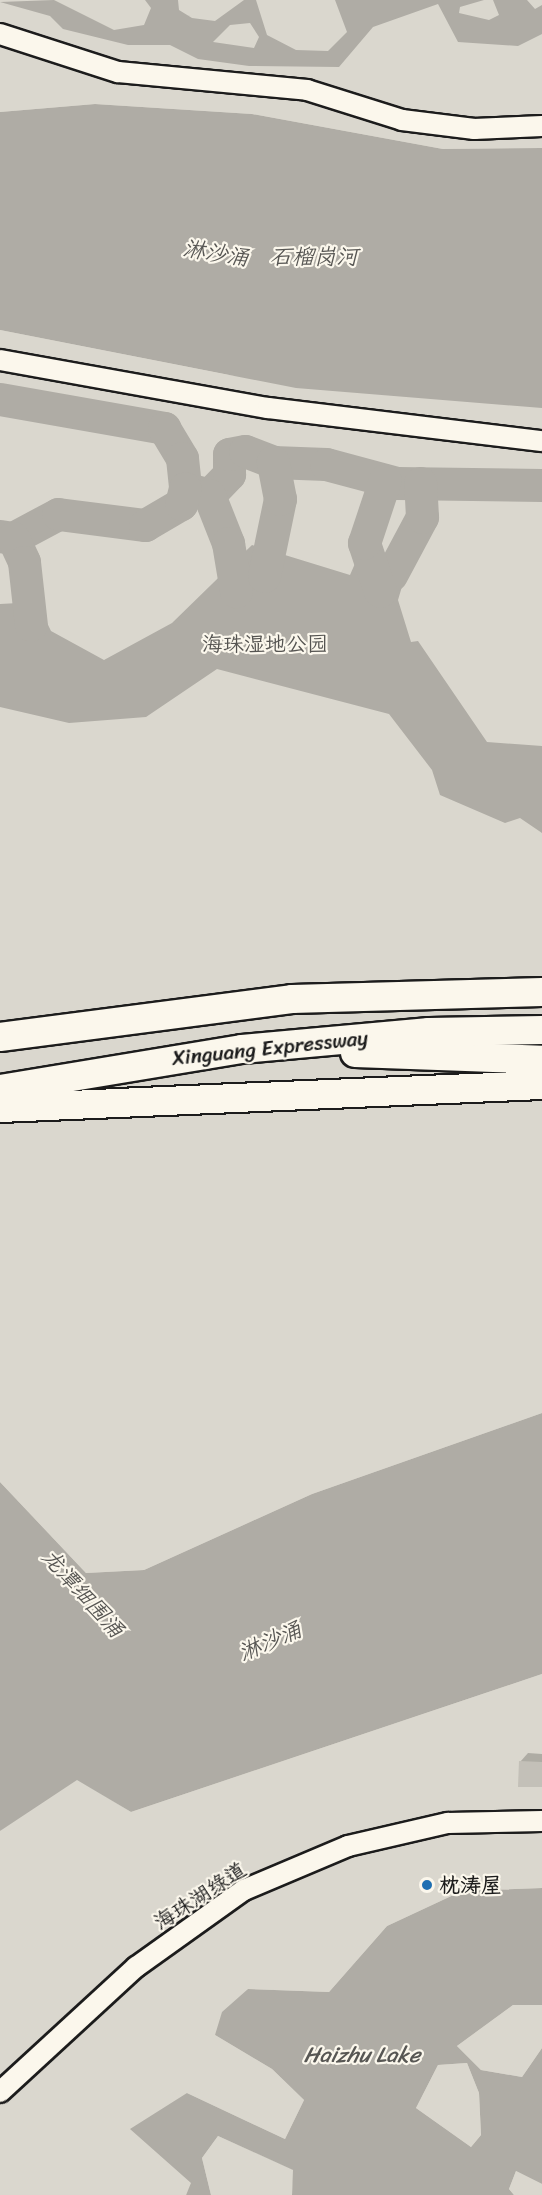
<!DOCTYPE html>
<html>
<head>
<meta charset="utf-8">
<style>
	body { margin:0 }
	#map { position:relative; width:542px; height:2195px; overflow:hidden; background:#fbf7ec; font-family:Sriracha,"LXGW WenKai TC",sans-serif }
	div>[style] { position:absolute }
	.green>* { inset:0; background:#dad7ce }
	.water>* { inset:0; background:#afaca5 }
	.shadow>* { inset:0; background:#0003 }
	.river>* { height:33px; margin:-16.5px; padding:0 16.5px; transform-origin:16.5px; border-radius:16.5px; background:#afaca5 }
	.building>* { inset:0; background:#c3c0b8 }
	.roads { filter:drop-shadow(2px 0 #1c1c1c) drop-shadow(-2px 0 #1c1c1c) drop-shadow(0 2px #1c1c1c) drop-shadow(0 -2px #1c1c1c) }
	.minor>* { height:20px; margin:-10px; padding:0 10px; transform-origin:10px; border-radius:10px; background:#fbf7ec }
	.highway>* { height:28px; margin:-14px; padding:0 14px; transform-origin:14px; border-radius:14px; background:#fbf7ec }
	.dots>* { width:16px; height:16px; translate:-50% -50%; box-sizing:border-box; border:3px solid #fbf7ec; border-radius:50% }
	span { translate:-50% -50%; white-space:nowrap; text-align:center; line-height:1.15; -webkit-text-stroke:4.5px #fbf7ec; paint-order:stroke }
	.park-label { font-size:21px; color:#555451 }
	.street-label { font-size:21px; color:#1c1c1c }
	.poi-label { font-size:21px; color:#1c1c1c; font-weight:700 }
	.left { translate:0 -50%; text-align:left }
	.water-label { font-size:22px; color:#575653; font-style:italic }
</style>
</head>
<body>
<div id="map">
	<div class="green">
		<div style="clip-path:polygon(0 0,542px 0,542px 148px,443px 149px,252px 114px,95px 104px,0 112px)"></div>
		<div style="clip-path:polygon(0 330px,229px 375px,542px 404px,542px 1413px,312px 1494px,144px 1570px,86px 1573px,0 1482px)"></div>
		<div style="clip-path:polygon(542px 1674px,542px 1888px,462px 1891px,387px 1926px,329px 1992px,248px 1989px,215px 2035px,272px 2069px,304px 2100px,285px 2139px,187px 2093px,192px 2183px,186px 2195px,0 2195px,0 1831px,7px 1822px,77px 1779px,131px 1812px)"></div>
		<div style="clip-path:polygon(513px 2005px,542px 2005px,542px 2048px,522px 2077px,481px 2070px,457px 2046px)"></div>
		<div style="clip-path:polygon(467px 2063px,479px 2093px,481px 2135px,471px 2147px,416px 2108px,438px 2065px)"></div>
		<div style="clip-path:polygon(218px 2136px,294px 2170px,292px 2195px,211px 2195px,202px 2158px)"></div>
		<div style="clip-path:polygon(516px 2171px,542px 2184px,542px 2195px,514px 2195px,509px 2189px)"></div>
	</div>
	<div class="water">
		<div style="clip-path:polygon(evenodd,54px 0,114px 30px,144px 25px,151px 8px,145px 0,178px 0,179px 10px,192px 18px,215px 21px,244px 0,256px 0,267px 35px,296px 50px,328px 51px,347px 32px,335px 0,484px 0,460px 7px,459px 13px,489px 20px,499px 15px,493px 0,527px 0,535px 9px,542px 5px,542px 34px,518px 46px,458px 42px,438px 4px,373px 27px,339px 67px,249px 66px,198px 59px,170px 45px,128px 45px,63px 29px,50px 16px,0 2px,54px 0,250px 23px,259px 37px,254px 48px,213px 42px,230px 25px,250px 23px)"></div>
		<div style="clip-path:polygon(95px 104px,252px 114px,443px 149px,542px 148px,542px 408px,296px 388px,0 330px,0 112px)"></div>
		<div style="clip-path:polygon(252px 545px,350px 575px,360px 552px,411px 556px,398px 600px,411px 642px,418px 641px,487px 742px,542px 746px,542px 833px,520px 818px,505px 823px,440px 795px,432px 770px,389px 714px,217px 669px,146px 717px,69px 723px,0 707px,0 604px,37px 602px,51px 631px,104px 660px,172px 623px)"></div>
		<div style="clip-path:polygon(542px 1413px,542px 1674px,131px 1812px,77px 1780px,0 1831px,0 1482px,86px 1573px,144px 1570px,312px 1494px)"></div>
		<div style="clip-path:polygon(evenodd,542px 1888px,542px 2005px,513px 2005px,457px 2046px,481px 2070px,522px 2077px,542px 2048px,542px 2184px,516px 2171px,509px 2189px,514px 2195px,292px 2195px,293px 2170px,218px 2136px,202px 2158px,211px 2195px,186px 2195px,191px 2183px,130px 2129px,187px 2093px,285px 2139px,304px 2100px,272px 2069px,215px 2035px,222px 2012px,248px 1989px,329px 1992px,387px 1926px,462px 1891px,542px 1888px,467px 2063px,479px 2093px,481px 2135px,471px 2147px,416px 2108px,438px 2065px,467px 2063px)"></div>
	</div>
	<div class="shadow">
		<div style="clip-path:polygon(528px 1753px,542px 1754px,542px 1786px,520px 1762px)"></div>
	</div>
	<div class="river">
		<div style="left:0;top:399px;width:167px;rotate:10deg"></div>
		<div style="left:164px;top:428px;width:35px;rotate:59deg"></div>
		<div style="left:182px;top:458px;width:30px;rotate:84deg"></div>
		<div style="left:185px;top:488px;width:25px;rotate:16deg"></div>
		<div style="left:209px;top:495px;width:29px;rotate:-46deg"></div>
		<div style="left:229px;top:474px;width:20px;rotate:-90deg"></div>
		<div style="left:229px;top:454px;width:16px;rotate:-11deg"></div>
		<div style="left:245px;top:451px;width:30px;rotate:21deg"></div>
		<div style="left:273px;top:462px;width:53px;rotate:2.2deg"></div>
		<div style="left:326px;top:464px;width:73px;rotate:15deg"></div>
		<div style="left:397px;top:483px;width:145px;rotate:0.8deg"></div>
		<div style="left:209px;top:495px;width:52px;rotate:68.4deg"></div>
		<div style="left:228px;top:543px;width:49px;rotate:80.5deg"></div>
		<div style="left:0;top:536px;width:13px;rotate:9deg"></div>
		<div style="left:13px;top:538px;width:51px;rotate:-28.1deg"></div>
		<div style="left:58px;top:514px;width:88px;rotate:7.2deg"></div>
		<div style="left:145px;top:525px;width:42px;rotate:-30.3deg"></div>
		<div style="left:181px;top:504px;width:16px;rotate:-76deg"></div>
		<div style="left:13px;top:538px;width:26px;rotate:65deg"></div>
		<div style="left:24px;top:562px;width:63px;rotate:83.7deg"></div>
		<div style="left:391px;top:575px;width:66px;rotate:-61.9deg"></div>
		<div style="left:422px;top:517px;width:34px;rotate:-93deg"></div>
		<div style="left:264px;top:576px;width:79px;rotate:-78.3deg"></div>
		<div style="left:280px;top:499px;width:38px;rotate:-101deg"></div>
		<div style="left:380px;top:591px;width:51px;rotate:-108.4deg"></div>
		<div style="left:364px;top:543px;width:66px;rotate:-71.6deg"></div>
	</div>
	<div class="building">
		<div style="clip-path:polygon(519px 1761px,542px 1762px,542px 1787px,518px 1787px)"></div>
	</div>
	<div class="roads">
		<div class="minor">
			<div style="left:0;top:34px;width:124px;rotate:17.9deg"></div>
			<div style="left:118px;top:72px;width:190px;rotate:5.4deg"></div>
			<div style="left:307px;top:90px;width:100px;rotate:17.5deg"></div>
			<div style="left:402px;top:120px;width:73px;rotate:7.1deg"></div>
			<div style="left:474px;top:129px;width:68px;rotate:-2.5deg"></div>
			<div style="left:0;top:360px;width:272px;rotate:10.2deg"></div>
			<div style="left:268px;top:408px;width:276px;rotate:6.9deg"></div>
			<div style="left:0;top:2092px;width:185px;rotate:-42.6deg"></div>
			<div style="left:136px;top:1967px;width:133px;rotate:-35.5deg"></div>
			<div style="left:244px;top:1890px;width:113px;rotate:-22.9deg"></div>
			<div style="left:348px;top:1846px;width:103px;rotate:-13deg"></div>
			<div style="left:448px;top:1823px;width:94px;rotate:-1.2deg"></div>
		</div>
		<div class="highway">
			<div style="left:0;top:1037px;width:294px;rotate:-7.4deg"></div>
			<div style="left:292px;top:999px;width:250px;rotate:-1.6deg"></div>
			<div style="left:355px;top:1053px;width:187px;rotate:2.1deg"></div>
			<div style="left:0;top:1089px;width:245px;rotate:-9.4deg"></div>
			<div style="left:242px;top:1049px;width:188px;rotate:-5.2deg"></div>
			<div style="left:429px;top:1032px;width:113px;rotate:-1deg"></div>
			<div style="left:0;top:1108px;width:542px;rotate:-2.43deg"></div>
		</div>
	</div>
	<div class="dots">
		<div style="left:427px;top:1885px;background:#1f6fb2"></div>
	</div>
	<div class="park-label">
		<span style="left:265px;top:644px">海珠湿地公园</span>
	</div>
	<div class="street-label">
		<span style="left:270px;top:1048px;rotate:-6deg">Xinguang Expressway</span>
		<span style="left:200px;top:1896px;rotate:-33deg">海珠湖绿道</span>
	</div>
	<div class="poi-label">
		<span class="left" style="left:439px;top:1885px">枕涛屋</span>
	</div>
	<div class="water-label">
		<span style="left:216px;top:253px;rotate:9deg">淋沙涌</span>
		<span style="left:314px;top:257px">石榴岗河</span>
		<span style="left:83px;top:1593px;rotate:48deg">龙潭细围涌</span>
		<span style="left:270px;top:1641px;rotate:-23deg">淋沙涌</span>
		<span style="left:362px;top:2055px">Haizhu Lake</span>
	</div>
</div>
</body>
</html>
